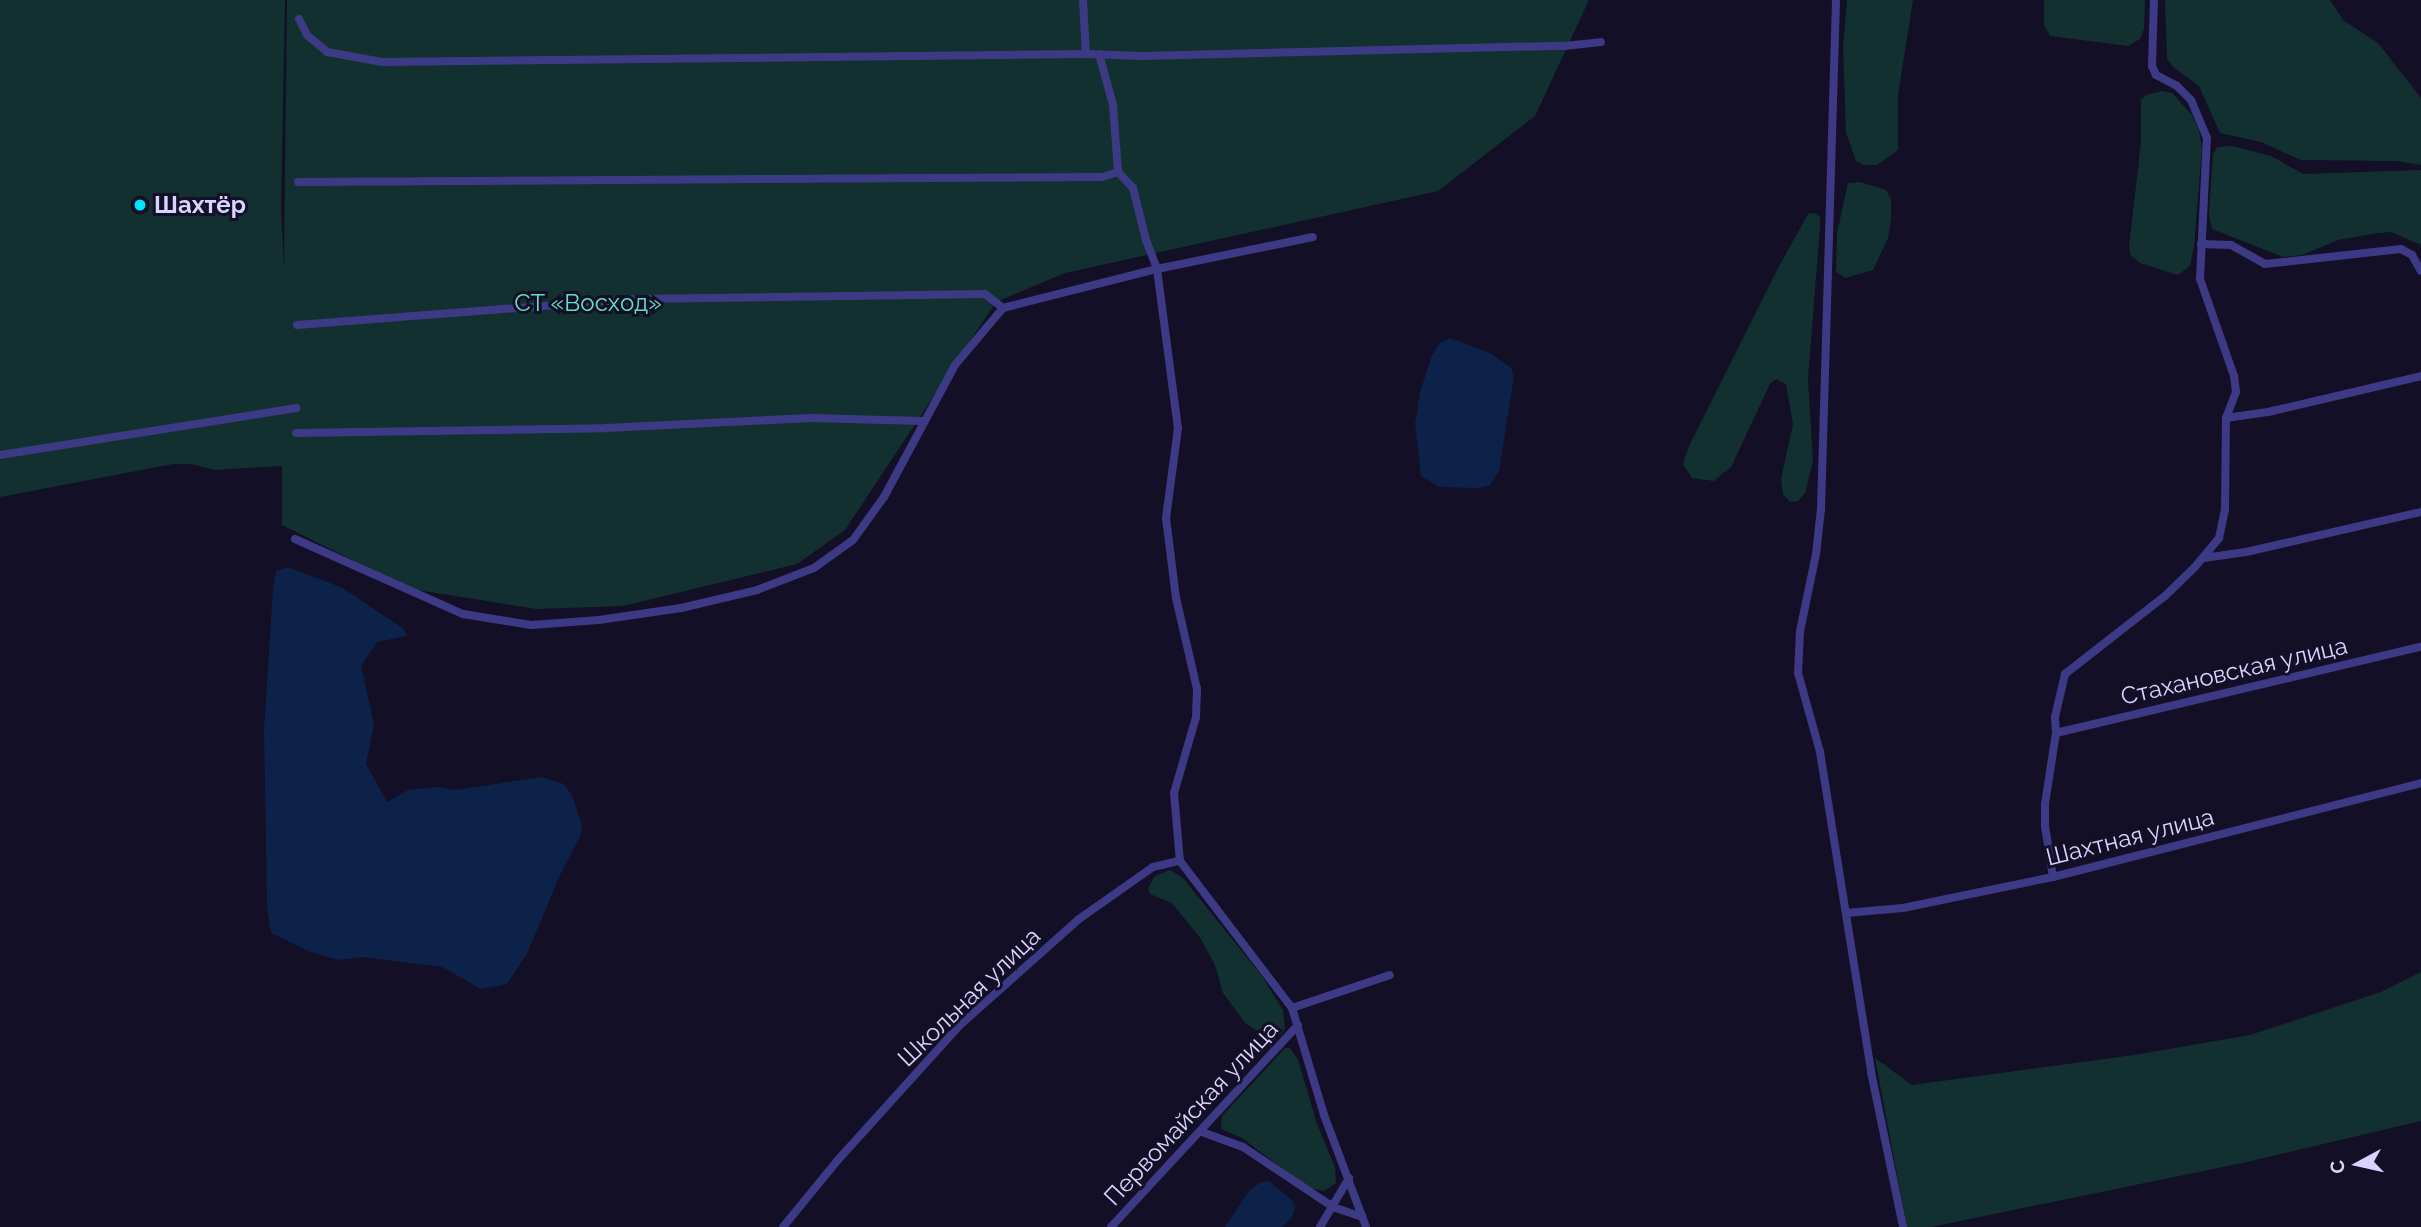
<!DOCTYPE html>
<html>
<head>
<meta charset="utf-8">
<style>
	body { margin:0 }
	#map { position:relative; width:2421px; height:1227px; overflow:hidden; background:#130f26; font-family:Raleway,sans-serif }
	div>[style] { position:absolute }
	.green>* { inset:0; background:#12302f }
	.water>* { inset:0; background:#0c2248 }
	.minor>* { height:8px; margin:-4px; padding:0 4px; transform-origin:4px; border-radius:4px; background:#3d3a85 }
	.dots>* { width:19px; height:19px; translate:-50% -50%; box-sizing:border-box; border:4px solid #130f26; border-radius:50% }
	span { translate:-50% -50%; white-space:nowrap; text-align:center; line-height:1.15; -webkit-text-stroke:6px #130f26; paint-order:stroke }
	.poi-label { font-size:24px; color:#d9d4ff; font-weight:700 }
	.left { translate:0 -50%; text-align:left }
	.park-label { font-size:24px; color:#5fe0c0 }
	.street-label { font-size:24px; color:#d9d4ff }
	.north { position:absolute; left:2323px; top:1129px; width:70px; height:70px; -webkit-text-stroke:5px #130f26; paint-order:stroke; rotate:262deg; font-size:19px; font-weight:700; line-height:28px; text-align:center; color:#d9d4ff }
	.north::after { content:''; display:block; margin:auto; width:24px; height:32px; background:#d9d4ff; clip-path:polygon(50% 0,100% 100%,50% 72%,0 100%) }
</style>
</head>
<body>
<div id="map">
	<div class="green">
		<div style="clip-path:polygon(0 0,285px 0,281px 208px,284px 267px,287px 0,1589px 0,1535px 116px,1438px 191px,1065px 273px,996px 302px,845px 530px,797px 564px,623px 606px,537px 609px,411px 589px,282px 525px,282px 466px,214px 470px,192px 464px,173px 464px,0 497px)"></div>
		<div style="clip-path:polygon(1847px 0,1913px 0,1898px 95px,1898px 150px,1877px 165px,1864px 165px,1856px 161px,1846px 133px,1843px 46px)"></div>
		<div style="clip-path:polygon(2044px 0,2145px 0,2144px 29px,2140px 39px,2128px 46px,2050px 36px,2044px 25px)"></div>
		<div style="clip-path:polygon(2165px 0,2330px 0,2343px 20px,2378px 43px,2421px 98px,2421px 165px,2397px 161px,2301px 160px,2261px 142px,2220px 133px,2199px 86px,2173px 67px,2167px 58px)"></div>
		<div style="clip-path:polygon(2162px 91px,2172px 93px,2192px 115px,2199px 130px,2202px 148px,2194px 247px,2190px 266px,2178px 275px,2140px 263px,2131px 256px,2129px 247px,2141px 142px,2141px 100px,2146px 95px)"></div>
		<div style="clip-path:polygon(2232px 146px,2271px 156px,2303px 174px,2421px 170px,2421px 245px,2391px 232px,2378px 233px,2338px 240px,2302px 255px,2283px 257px,2212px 229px,2209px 214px,2213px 154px,2217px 147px)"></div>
		<div style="clip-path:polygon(1860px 182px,1886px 190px,1891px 199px,1891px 219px,1888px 238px,1873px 270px,1845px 278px,1836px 272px,1837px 233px,1848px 183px)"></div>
		<div style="clip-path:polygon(1815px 213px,1820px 217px,1820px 227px,1808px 379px,1813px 461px,1805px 493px,1798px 501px,1790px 502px,1783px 494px,1781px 479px,1793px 424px,1786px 384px,1776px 379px,1770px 384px,1731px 467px,1714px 481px,1692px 478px,1683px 464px,1689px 446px,1777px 270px,1808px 214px)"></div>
		<div style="clip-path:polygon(1170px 870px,1182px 877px,1262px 976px,1283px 1010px,1285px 1028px,1282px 1034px,1268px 1037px,1246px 1024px,1223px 993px,1215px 965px,1201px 939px,1172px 903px,1150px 894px,1148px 888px,1155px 876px)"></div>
		<div style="clip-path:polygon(2421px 972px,2421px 1121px,2247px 1162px,1931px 1227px,1907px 1227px,1875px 1058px,1912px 1085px,2134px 1055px,2250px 1035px,2381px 992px)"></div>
		<div style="clip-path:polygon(1285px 1048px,1290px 1048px,1298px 1060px,1317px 1124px,1335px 1167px,1336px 1183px,1324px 1191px,1308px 1188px,1242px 1138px,1221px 1129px,1222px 1116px)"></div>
	</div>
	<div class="water">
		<div style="clip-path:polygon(1450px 338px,1490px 353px,1511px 368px,1514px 377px,1499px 471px,1490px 485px,1478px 488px,1439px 487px,1421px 476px,1415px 423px,1420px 392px,1432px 355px,1440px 343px)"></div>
		<div style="clip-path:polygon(288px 567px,343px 588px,404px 629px,407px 636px,377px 642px,361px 666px,374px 724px,366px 764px,387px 802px,408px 790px,436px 787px,455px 790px,542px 777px,564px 784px,572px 796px,582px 825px,581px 835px,560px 875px,527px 954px,507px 984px,481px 989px,442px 967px,361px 957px,338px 960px,311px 952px,271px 933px,267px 907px,264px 729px,273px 589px,276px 571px)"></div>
		<div style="clip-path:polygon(1269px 1181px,1292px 1200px,1296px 1206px,1291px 1219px,1282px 1227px,1225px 1227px,1249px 1191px,1261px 1182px)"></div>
	</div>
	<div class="minor">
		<div style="left:1083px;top:0;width:54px;rotate:86.8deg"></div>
		<div style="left:1836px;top:0;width:509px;rotate:91.69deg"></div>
		<div style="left:1821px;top:509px;width:45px;rotate:96.3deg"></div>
		<div style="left:1816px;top:554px;width:79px;rotate:101.7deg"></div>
		<div style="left:1800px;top:631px;width:42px;rotate:92.7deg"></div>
		<div style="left:1798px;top:673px;width:82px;rotate:74.4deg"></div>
		<div style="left:1820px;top:752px;width:324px;rotate:80.9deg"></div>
		<div style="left:1871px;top:1072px;width:158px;rotate:78.3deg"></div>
		<div style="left:299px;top:19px;width:18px;rotate:63deg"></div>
		<div style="left:307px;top:35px;width:26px;rotate:40deg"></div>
		<div style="left:327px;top:52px;width:56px;rotate:10.3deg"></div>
		<div style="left:382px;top:62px;width:704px;rotate:-0.65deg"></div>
		<div style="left:1086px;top:54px;width:56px;rotate:2deg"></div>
		<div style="left:1142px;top:56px;width:422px;rotate:-1.4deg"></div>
		<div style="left:1564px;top:46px;width:37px;rotate:-6deg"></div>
		<div style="left:1099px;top:54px;width:53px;rotate:74.6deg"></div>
		<div style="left:1113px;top:105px;width:67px;rotate:85.7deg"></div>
		<div style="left:1118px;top:172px;width:22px;rotate:47deg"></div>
		<div style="left:1133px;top:188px;width:54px;rotate:76deg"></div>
		<div style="left:1146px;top:240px;width:31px;rotate:69deg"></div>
		<div style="left:1157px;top:269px;width:160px;rotate:82.5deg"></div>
		<div style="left:1178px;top:428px;width:91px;rotate:97.6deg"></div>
		<div style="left:1166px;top:518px;width:81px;rotate:82.9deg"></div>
		<div style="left:1176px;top:598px;width:93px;rotate:77deg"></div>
		<div style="left:1197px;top:689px;width:28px;rotate:92deg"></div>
		<div style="left:1196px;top:717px;width:79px;rotate:106.1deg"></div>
		<div style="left:1174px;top:793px;width:68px;rotate:85deg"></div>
		<div style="left:1180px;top:861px;width:185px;rotate:52.7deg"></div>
		<div style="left:1292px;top:1008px;width:112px;rotate:73.3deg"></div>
		<div style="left:1324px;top:1115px;width:120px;rotate:69.4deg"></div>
		<div style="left:298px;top:182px;width:804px;rotate:-0.36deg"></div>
		<div style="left:1102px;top:177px;width:17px;rotate:-17deg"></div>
		<div style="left:2201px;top:244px;width:30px;rotate:2deg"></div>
		<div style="left:2231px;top:245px;width:39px;rotate:29deg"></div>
		<div style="left:2265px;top:264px;width:137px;rotate:-6.3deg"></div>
		<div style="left:2401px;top:249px;width:13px;rotate:29deg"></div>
		<div style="left:2412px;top:255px;width:18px;rotate:61deg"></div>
		<div style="left:297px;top:325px;width:339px;rotate:-4.4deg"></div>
		<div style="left:635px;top:299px;width:350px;rotate:-0.8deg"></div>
		<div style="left:985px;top:294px;width:23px;rotate:38deg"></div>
		<div style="left:2226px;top:418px;width:42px;rotate:-8.1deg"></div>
		<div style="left:2268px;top:412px;width:157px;rotate:-13.2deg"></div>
		<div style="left:296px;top:433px;width:310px;rotate:-0.9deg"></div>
		<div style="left:606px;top:428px;width:205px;rotate:-2.8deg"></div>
		<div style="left:811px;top:418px;width:111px;rotate:1.5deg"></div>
		<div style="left:0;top:455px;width:300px;rotate:-9deg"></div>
		<div style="left:295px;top:539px;width:184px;rotate:24.1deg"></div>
		<div style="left:463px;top:614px;width:69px;rotate:9.2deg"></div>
		<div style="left:531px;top:625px;width:68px;rotate:-4.2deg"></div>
		<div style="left:599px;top:620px;width:83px;rotate:-8.3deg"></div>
		<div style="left:681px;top:608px;width:78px;rotate:-13.3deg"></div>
		<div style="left:757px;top:590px;width:61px;rotate:-21.1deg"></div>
		<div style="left:814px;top:568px;width:48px;rotate:-35.7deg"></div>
		<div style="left:853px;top:540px;width:53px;rotate:-54.2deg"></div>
		<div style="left:884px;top:497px;width:150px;rotate:-61.7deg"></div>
		<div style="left:955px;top:365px;width:75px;rotate:-49.9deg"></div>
		<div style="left:1003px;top:308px;width:159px;rotate:-14.2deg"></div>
		<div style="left:1157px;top:269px;width:159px;rotate:-11.6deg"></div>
		<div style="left:2204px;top:558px;width:42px;rotate:-8.1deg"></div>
		<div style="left:2246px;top:552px;width:180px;rotate:-12.9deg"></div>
		<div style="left:2056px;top:733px;width:375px;rotate:-13.3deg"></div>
		<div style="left:2053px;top:877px;width:52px;rotate:-98.9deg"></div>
		<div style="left:2045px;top:826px;width:22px;rotate:-90deg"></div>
		<div style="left:2045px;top:804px;width:72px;rotate:-81.2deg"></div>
		<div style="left:2056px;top:733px;width:16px;rotate:-94deg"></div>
		<div style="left:2055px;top:717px;width:44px;rotate:-76.9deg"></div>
		<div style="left:2065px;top:674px;width:127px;rotate:-38deg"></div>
		<div style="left:2165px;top:596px;width:40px;rotate:-44deg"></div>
		<div style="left:2194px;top:568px;width:39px;rotate:-50deg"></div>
		<div style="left:2219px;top:538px;width:29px;rotate:-78deg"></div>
		<div style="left:2225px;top:510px;width:92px;rotate:-89.4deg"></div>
		<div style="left:2226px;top:418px;width:28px;rotate:-69deg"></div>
		<div style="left:2236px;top:392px;width:16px;rotate:-97deg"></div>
		<div style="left:2234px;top:376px;width:103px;rotate:-109.3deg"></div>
		<div style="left:2200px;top:279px;width:141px;rotate:-87.2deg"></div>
		<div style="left:2207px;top:138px;width:41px;rotate:-112.8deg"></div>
		<div style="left:2191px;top:100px;width:20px;rotate:-135deg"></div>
		<div style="left:2177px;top:86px;width:24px;rotate:-152deg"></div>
		<div style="left:2156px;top:75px;width:10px;rotate:-114deg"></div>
		<div style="left:2152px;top:66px;width:66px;rotate:-88.3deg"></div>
		<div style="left:1846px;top:913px;width:57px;rotate:-5deg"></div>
		<div style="left:1903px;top:908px;width:153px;rotate:-11.7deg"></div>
		<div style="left:2053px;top:877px;width:380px;rotate:-14.3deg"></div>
		<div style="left:1292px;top:1008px;width:103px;rotate:-18.6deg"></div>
		<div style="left:1202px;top:1132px;width:44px;rotate:20.1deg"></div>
		<div style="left:1243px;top:1147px;width:108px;rotate:33.7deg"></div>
		<div style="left:1333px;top:1207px;width:31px;rotate:19deg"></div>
		<div style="left:783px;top:1227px;width:85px;rotate:-50.7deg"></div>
		<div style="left:837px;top:1161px;width:183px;rotate:-47.9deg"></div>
		<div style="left:960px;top:1025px;width:159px;rotate:-41.7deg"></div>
		<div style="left:1079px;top:919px;width:90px;rotate:-35.1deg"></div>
		<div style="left:1153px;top:867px;width:28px;rotate:-13deg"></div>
		<div style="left:1111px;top:1227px;width:275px;rotate:-47.2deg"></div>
		<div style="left:1320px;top:1227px;width:57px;rotate:-59.4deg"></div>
	</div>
	<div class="dots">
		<div style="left:140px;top:205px;background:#00e5ff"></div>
	</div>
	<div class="poi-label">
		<span class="left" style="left:154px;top:205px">Шахтёр</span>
	</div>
	<div class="park-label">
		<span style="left:588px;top:303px">СТ «Восход»</span>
	</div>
	<div class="street-label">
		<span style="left:2234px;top:671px;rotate:-13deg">Стахановская улица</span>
		<span style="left:2130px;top:837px;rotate:-14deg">Шахтная улица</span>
		<span style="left:969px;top:997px;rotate:-44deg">Школьная улица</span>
		<span style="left:1191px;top:1113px;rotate:-47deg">Первомайская улица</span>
	</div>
	<div class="north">С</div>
</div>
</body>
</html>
